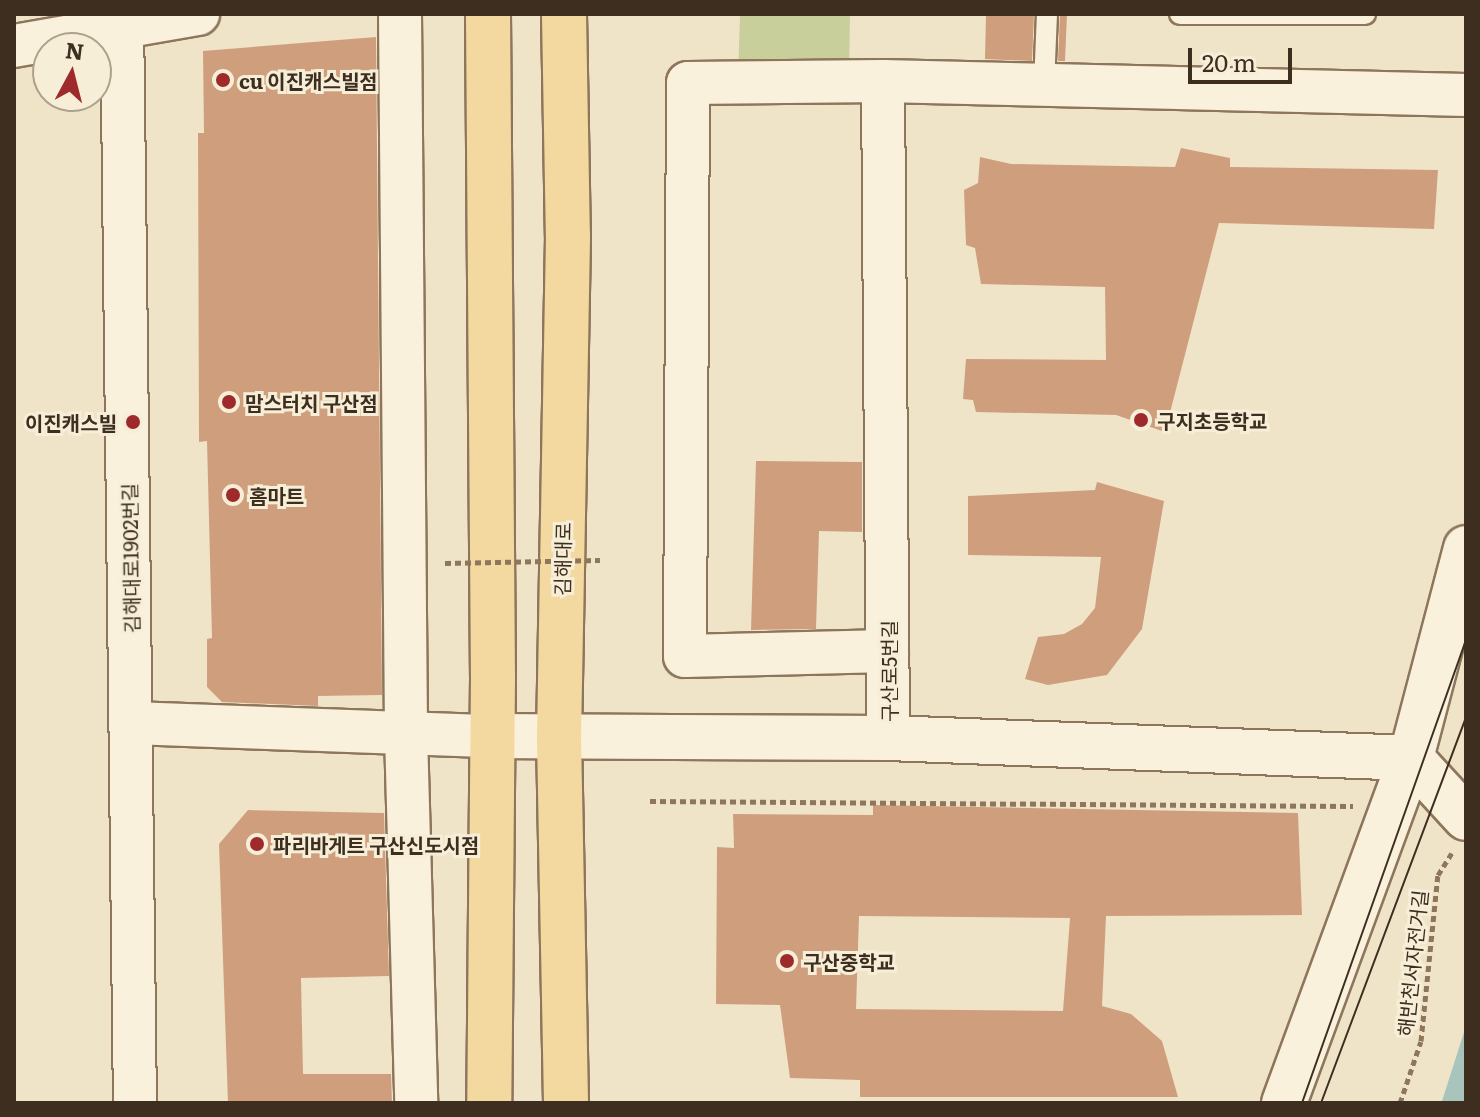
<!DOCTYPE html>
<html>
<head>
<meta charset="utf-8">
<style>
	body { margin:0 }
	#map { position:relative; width:1480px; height:1117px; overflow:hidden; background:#f0e4c8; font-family:Literata,"Noto Sans KR",serif }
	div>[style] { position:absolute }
	.green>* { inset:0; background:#c9cf9b }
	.water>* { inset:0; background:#a9c4bc }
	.building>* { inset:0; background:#cf9f7d }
	.path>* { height:5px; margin-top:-2.5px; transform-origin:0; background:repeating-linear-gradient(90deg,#8d765c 0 6px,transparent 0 10px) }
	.roads { filter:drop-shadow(2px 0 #8d765c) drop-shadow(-2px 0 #8d765c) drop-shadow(0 2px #8d765c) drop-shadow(0 -2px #8d765c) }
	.service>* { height:20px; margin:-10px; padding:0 10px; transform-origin:10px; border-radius:10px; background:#faf1dc }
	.minor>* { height:42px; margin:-21px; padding:0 21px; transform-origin:21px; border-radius:21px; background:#faf1dc }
	.tertiary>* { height:44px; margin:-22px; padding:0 22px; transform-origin:22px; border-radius:22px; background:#faf1dc }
	.primary>* { height:44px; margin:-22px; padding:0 22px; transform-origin:22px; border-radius:22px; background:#f3d9a0 }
	.tram>* { height:2px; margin:-1px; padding:0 1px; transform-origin:1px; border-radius:1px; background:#3d2e20 }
	.path-bridge>* { height:5px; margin-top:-2.5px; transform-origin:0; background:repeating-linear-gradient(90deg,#8d765c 0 6px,transparent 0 10px) }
	.dots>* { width:22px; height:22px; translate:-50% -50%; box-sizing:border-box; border:4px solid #f7eed8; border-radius:50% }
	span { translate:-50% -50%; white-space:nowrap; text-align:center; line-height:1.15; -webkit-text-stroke:6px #f7eed8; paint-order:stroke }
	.poi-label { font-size:20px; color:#3d2e20; font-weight:700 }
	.left { translate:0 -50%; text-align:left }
	.right { translate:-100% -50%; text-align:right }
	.street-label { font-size:20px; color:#3d2e20 }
	.frame { position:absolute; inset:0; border:16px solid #3d2e20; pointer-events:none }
	.north { position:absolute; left:32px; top:32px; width:80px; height:80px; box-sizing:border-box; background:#f7eed8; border:2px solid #ada18e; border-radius:50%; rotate:7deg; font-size:22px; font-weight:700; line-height:32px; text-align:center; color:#3d2e20 }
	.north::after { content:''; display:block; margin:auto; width:28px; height:36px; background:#9e2a2b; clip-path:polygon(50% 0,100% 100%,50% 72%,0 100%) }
	.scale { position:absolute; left:1188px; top:48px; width:104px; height:36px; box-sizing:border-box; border:4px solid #3d2e20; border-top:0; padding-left:10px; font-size:24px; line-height:28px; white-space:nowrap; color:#3d2e20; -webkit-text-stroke:6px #f7eed8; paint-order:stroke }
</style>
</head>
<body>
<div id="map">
	<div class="green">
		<div style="clip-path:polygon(740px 14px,850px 14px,849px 79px,738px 80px)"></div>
	</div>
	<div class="water">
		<div style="clip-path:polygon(1466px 1026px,1466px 1103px,1441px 1103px,1442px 1101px)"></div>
	</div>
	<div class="building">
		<div style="clip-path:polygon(986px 14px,1034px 14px,1032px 61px,985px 59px)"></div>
		<div style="clip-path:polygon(1060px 14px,1067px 14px,1065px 61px,1058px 61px)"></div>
		<div style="clip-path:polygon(376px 37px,382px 695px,318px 696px,318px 706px,222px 702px,207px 687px,207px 639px,212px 638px,207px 441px,199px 442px,198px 133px,204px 133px,203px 51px)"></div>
		<div style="clip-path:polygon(1181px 148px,1230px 158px,1230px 167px,1438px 170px,1434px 229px,1219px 223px,1165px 432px,1116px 415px,976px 412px,973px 400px,963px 399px,966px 359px,1106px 360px,1105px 287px,981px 284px,975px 248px,966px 245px,964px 190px,978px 183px,980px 157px,1011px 164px,1175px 167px)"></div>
		<div style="clip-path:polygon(756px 461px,862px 462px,862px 532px,819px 531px,816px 629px,751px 630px)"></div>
		<div style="clip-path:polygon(1097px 482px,1164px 501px,1142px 629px,1107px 675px,1048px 685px,1025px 679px,1038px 637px,1064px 634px,1082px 624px,1095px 608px,1101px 557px,968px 555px,968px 496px,1095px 490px)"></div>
		<div style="clip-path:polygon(evenodd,873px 805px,1298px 813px,1302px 915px,1106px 916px,1102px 1006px,1131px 1014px,1162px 1041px,1178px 1097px,860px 1097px,860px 1080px,790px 1078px,780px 1005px,716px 1004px,717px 847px,734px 848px,733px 814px,873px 815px,873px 805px,859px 916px,1070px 918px,1063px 1011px,856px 1009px,859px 916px)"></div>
		<div style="clip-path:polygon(248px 810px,384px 813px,389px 976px,301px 978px,303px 1074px,391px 1074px,392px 1103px,228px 1103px,219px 844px)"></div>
	</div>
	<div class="path">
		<div style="left:650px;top:801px;width:703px;rotate:0.41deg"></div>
		<div style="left:1400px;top:1103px;width:65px;rotate:-71.3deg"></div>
		<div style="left:1421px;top:1041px;width:167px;rotate:-84.2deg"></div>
		<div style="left:1438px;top:875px;width:26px;rotate:-58deg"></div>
	</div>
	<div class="roads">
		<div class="service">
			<div style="left:1180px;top:14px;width:185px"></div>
			<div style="left:1044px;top:85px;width:71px;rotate:-87.6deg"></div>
		</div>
		<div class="minor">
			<div style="left:122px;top:14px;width:1089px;rotate:89.32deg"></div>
			<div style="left:400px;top:14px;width:720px;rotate:89.52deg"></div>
			<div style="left:406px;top:734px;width:369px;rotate:88.4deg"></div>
			<div style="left:14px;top:46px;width:187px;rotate:-9.9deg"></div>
			<div style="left:883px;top:81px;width:657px;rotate:89.56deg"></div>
			<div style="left:887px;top:651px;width:202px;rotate:178.6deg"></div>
			<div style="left:685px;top:656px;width:573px;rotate:-89.7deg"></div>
			<div style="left:688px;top:83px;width:195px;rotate:-0.6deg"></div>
			<div style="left:883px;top:81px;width:583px;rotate:1.38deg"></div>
			<div style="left:132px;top:723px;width:359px;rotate:2.1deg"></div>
		</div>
		<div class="tertiary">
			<div style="left:491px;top:736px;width:397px;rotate:0.3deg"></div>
			<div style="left:888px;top:738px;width:523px;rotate:2.19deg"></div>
			<div style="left:1411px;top:758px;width:81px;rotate:47.5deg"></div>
			<div style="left:1284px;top:1103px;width:368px;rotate:-69.8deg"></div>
			<div style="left:1411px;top:758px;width:217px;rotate:-75.3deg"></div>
		</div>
		<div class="primary">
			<div style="left:488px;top:14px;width:664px;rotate:89.57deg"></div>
			<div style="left:493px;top:678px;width:425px;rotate:90.5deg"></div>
			<div style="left:564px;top:14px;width:223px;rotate:89deg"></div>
			<div style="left:568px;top:237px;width:501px;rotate:91.03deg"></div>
			<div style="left:559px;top:738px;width:365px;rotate:88.9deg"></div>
		</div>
	</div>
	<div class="tram">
		<div style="left:1302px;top:1103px;width:492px;rotate:-70.5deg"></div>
		<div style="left:1321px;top:1103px;width:411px;rotate:-69.4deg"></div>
	</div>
	<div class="path-bridge">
		<div style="left:445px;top:563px;width:155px;rotate:-1.1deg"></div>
	</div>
	<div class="dots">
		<div style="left:223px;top:80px;background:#9e2a2b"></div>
		<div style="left:229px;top:402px;background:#9e2a2b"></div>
		<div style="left:1141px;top:420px;background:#9e2a2b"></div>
		<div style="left:133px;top:422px;background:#9e2a2b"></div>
		<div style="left:233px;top:495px;background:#9e2a2b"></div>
		<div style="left:257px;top:844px;background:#9e2a2b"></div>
		<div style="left:787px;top:961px;background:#9e2a2b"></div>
	</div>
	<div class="poi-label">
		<span class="left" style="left:239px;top:80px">cu 이진캐스빌점</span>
		<span class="left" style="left:245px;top:402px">맘스터치 구산점</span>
		<span class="left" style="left:1157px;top:420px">구지초등학교</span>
		<span class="right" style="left:117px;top:422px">이진캐스빌</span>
		<span class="left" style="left:249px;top:495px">홈마트</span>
		<span class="left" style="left:273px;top:844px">파리바게트 구산신도시점</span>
		<span class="left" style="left:803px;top:961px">구산중학교</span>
	</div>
	<div class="street-label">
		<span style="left:130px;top:558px;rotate:-91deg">김해대로1902번길</span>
		<span style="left:562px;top:559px;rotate:-89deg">김해대로</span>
		<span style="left:888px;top:671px;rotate:-90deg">구산로5번길</span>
		<span style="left:1412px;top:963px;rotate:-84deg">해반천서자전거길</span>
	</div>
	<div class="frame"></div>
	<div class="north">N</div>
	<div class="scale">20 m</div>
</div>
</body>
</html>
